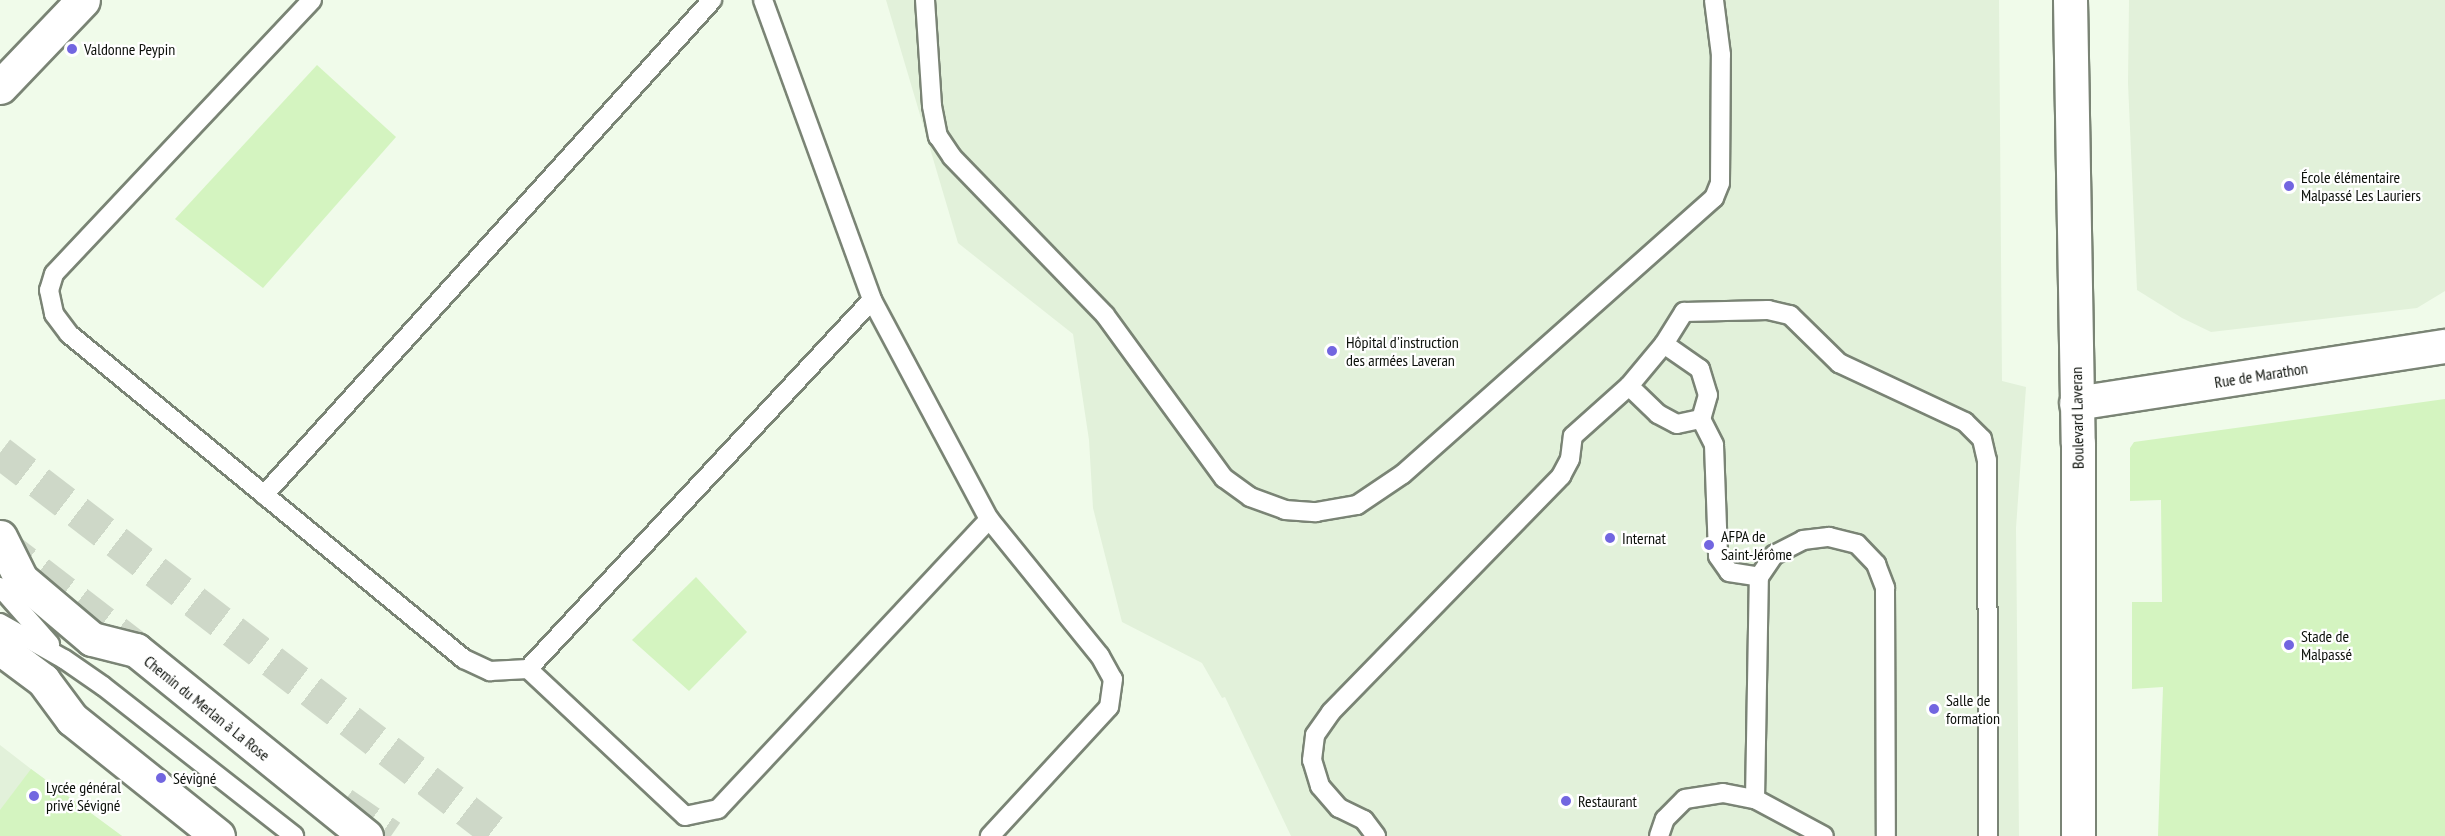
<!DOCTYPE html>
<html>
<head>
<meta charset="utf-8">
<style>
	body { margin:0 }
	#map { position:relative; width:2445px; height:836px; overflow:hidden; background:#f0fbea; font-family:"PT Sans Narrow",sans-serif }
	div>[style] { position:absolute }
	.built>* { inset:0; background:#e2f1da }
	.green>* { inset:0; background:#d4f4c0 }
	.motorway-tunnel>* { height:33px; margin-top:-16.5px; transform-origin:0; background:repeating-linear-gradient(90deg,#ced8c8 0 33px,transparent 0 49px) }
	.roads { filter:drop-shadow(2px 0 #7a8475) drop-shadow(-2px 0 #7a8475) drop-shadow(0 2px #7a8475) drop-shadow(0 -2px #7a8475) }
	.service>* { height:18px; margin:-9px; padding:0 9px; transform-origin:9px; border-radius:9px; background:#fff }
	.minor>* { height:33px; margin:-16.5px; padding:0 16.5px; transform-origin:16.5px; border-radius:16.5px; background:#fff }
	.tertiary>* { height:33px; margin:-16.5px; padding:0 16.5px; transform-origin:16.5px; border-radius:16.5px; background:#fff }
	.dots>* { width:16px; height:16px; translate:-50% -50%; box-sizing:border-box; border:3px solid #fff; border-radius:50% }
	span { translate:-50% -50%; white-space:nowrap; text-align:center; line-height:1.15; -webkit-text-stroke:4.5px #fff; paint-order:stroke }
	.poi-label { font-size:16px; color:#0b0f09 }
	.left { translate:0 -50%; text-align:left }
	.street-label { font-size:16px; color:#0b0f09 }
</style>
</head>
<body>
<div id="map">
	<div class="built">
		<div style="clip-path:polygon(886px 0,1999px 0,2002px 381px,2026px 387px,2016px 528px,2019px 836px,1291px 836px,1225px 697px,1222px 698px,1202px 663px,1122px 622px,1093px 508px,1089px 440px,1073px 334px,958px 243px)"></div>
		<div style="clip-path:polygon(2129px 0,2445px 0,2445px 291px,2417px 308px,2211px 332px,2182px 318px,2137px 290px,2128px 83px)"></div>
		<div style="clip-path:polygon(0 745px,31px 769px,122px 836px,0 836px)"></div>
	</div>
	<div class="green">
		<div style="clip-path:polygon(317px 65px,396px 137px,263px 288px,175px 219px)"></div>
		<div style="clip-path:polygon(2445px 399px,2445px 836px,2158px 836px,2163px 687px,2132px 689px,2132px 602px,2162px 602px,2161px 500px,2130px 501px,2130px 448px,2134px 442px)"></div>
		<div style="clip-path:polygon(696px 577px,747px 632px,689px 691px,632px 640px)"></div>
		<div style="clip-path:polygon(31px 769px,122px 836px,0 836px,0 810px)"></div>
	</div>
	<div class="motorway-tunnel">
		<div style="left:0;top:452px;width:630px;rotate:37.52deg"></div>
		<div style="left:0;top:542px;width:182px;rotate:37.6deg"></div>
		<div style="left:343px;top:803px;width:58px;rotate:34.5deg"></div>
	</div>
	<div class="roads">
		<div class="service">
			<div style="left:312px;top:0;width:376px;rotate:133.3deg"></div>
			<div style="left:54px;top:274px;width:17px;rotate:107deg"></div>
			<div style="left:49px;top:290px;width:25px;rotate:78deg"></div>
			<div style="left:54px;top:314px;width:25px;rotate:53deg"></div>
			<div style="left:69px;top:334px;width:512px;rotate:39.45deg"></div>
			<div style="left:464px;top:659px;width:29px;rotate:25deg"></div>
			<div style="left:490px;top:671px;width:38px;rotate:-3deg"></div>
			<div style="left:528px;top:669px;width:504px;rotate:-47.01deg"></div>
			<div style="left:763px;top:0;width:319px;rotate:70deg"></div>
			<div style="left:872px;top:300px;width:248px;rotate:61.9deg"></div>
			<div style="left:989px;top:519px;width:176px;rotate:51deg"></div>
			<div style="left:1100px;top:656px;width:26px;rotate:61deg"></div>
			<div style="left:1113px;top:679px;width:28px;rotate:98deg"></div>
			<div style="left:1109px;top:707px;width:176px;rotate:132.7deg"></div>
			<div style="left:925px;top:0;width:106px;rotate:86.2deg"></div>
			<div style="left:932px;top:106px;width:31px;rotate:79deg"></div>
			<div style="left:938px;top:136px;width:25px;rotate:56deg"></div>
			<div style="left:952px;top:157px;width:220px;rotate:45.9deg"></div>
			<div style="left:1105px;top:315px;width:202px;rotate:53.9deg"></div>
			<div style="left:1224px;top:478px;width:32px;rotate:36deg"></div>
			<div style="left:1250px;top:497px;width:37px;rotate:20deg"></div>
			<div style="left:1285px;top:510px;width:31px;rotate:4deg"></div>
			<div style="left:1316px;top:512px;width:42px;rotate:-9.7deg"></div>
			<div style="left:1357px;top:505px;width:55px;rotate:-34deg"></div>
			<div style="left:1403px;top:474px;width:416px;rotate:-41.6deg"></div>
			<div style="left:1714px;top:198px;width:16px;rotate:-68deg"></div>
			<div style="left:1720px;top:183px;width:128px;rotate:-89.6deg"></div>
			<div style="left:1721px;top:55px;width:55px;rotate:-97.3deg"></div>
			<div style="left:1664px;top:344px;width:44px;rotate:34.8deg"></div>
			<div style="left:1700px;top:369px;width:27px;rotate:73deg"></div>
			<div style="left:1708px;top:395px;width:25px;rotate:106deg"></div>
			<div style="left:1629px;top:386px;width:40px;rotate:44deg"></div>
			<div style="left:1658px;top:414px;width:21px;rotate:28deg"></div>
			<div style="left:1677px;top:424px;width:25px;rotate:-12deg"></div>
			<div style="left:1701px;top:419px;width:29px;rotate:63deg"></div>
			<div style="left:1714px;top:445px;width:111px;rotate:87.9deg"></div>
			<div style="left:1718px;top:556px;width:19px;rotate:55deg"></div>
			<div style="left:1729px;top:572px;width:30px;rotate:9deg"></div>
			<div style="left:264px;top:495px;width:668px;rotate:-47.85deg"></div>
			<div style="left:0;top:587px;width:76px;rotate:48.7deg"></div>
			<div style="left:0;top:623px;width:73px;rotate:29.4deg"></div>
			<div style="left:64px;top:659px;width:47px;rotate:34.7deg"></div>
			<div style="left:103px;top:686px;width:243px;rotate:38.1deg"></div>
			<div style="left:528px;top:669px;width:215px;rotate:43.1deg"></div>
			<div style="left:685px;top:816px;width:34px;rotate:-12deg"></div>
			<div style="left:718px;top:809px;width:397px;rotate:-46.9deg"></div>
			<div style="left:1755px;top:799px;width:222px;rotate:-89deg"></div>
			<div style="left:1759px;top:577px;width:27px;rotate:-56deg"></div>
			<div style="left:1774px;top:555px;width:33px;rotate:-27deg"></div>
			<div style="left:1803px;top:540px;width:26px;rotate:-7deg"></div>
			<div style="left:1829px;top:537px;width:29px;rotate:14deg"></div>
			<div style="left:1857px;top:544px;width:28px;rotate:46deg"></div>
			<div style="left:1876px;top:564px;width:26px;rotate:69deg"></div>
			<div style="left:1885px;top:588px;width:248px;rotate:89.8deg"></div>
			<div style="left:1376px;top:836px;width:20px;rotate:-127deg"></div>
			<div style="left:1364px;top:820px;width:28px;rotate:-154deg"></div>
			<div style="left:1339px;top:808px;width:29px;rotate:-131deg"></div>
			<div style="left:1320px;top:786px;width:27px;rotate:-107deg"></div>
			<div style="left:1312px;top:760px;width:25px;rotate:-83deg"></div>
			<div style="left:1315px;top:735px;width:28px;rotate:-55deg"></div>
			<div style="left:1331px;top:712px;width:330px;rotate:-45.7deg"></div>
			<div style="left:1561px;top:476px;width:19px;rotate:-62deg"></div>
			<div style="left:1570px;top:459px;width:23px;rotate:-83deg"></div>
			<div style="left:1573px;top:436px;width:75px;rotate:-41.8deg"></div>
			<div style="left:1629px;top:386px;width:55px;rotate:-50.2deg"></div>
			<div style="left:1664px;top:344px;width:38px;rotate:-58deg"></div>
			<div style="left:1684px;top:312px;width:84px;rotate:-1.4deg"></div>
			<div style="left:1768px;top:310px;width:23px;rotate:13deg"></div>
			<div style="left:1790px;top:315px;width:69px;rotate:44.4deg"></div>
			<div style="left:1839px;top:363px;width:139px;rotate:25.1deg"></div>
			<div style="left:1965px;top:422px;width:24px;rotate:45deg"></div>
			<div style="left:1982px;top:439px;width:22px;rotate:77deg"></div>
			<div style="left:1987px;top:460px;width:376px;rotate:89.8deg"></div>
			<div style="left:1659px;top:836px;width:18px;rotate:-71deg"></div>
			<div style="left:1665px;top:819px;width:28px;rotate:-45deg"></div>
			<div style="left:1685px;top:799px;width:38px;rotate:-9deg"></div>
			<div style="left:1723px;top:793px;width:33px;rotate:11deg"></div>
			<div style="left:1755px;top:799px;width:78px;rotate:28.2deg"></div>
		</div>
		<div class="minor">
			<div style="left:2076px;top:403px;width:373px;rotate:-8.8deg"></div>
		</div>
		<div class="tertiary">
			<div style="left:2070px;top:0;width:443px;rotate:89deg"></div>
			<div style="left:2078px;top:443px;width:393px;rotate:90deg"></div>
			<div style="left:0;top:87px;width:120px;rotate:-46.3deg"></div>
			<div style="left:0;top:537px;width:47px;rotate:63.4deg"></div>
			<div style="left:21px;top:579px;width:93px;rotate:40.2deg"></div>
			<div style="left:92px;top:639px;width:45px;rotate:14deg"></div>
			<div style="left:136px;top:650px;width:296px;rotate:39deg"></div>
			<div style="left:0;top:648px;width:54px;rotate:36.7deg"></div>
			<div style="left:43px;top:680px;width:49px;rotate:53.4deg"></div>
			<div style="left:72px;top:719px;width:187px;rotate:38.7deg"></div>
		</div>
	</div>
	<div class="dots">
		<div style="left:72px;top:49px;background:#7266e0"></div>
		<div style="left:2289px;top:186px;background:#7266e0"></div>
		<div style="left:1332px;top:351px;background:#7266e0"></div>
		<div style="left:1610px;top:538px;background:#7266e0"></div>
		<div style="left:1709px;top:545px;background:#7266e0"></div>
		<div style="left:2289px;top:645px;background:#7266e0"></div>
		<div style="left:1934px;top:709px;background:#7266e0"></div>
		<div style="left:161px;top:778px;background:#7266e0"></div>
		<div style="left:34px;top:796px;background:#7266e0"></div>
		<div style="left:1566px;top:801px;background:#7266e0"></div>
	</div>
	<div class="poi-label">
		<span class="left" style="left:84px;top:49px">Valdonne Peypin</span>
		<span class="left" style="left:2301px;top:186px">École élémentaire<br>Malpassé Les Lauriers</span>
		<span class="left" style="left:1346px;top:351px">Hôpital d'instruction<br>des armées Laveran</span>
		<span class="left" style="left:1721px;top:545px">AFPA de<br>Saint-Jérôme</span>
		<span class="left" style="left:1622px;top:538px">Internat</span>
		<span class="left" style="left:2301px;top:645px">Stade de<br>Malpassé</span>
		<span class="left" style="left:1946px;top:709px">Salle de<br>formation</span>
		<span class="left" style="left:173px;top:778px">Sévigné</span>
		<span class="left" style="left:46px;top:796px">Lycée général<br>privé Sévigné</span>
		<span class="left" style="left:1578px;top:801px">Restaurant</span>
	</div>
	<div class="street-label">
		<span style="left:2261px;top:375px;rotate:-9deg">Rue de Marathon</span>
		<span style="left:2077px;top:418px;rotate:-91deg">Boulevard Laveran</span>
		<span style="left:207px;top:708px;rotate:39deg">Chemin du Merlan à La Rose</span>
	</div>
</div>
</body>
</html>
